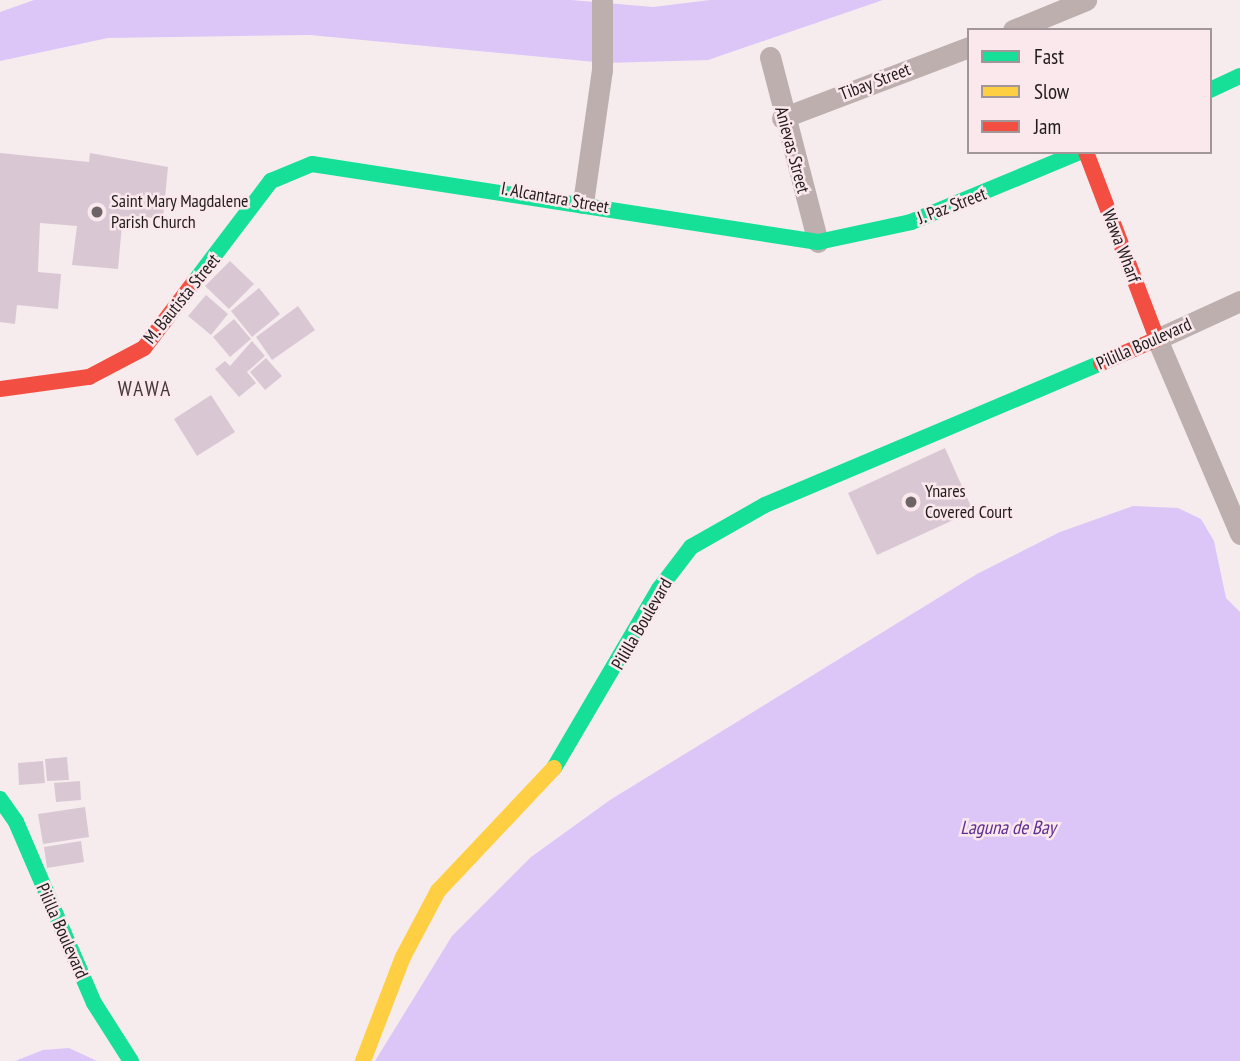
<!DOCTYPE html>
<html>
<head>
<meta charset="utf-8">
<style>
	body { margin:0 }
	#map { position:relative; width:1240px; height:1061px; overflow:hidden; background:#f6ecee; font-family:"PT Sans Narrow",sans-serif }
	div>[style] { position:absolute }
	.water>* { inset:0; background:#dcc6f8 }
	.building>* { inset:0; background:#dac7d4 }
	.street>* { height:21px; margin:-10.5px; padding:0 10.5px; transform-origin:10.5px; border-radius:10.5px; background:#bcafad }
	.fast>* { height:16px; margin:-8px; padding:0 8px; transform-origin:8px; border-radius:8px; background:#16e098 }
	.slow>* { height:16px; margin:-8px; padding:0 8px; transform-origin:8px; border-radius:8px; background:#ffcf43 }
	.jam>* { height:16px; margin:-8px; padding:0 8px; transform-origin:8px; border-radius:8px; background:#f24e42 }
	.dots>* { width:19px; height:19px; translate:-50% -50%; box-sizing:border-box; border:4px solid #fae8ec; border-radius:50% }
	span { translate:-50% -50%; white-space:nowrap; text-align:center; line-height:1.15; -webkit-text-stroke:5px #fae8ec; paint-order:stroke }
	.street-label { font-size:18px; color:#211b1c }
	.poi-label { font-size:18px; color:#211b1c }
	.left { translate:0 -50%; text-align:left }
	.water-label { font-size:19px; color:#5e2d91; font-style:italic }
	.quarter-label { font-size:21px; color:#443639; letter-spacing:2px }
	.legend { position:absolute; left:967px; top:28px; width:245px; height:126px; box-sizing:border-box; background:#fae8ec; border:2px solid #a39699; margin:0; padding:9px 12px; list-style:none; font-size:21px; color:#211b1c }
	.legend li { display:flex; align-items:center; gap:14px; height:35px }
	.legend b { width:35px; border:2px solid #a39699 }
</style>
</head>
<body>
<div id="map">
	<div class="water">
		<div style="clip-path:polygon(34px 0,571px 0,653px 7px,710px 0,883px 0,708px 60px,606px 63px,310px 35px,108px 38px,0 61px,0 12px)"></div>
		<div style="clip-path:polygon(1133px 506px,1178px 508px,1201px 519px,1214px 541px,1226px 598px,1240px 612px,1240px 1061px,375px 1061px,452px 936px,531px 857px,610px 800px,977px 574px,1060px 532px)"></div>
		<div style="clip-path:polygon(69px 1048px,97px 1061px,15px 1061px,43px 1050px)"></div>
	</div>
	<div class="building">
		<div style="clip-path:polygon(0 153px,89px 162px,90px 153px,168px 167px,163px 219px,136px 216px,135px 227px,122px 225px,118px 269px,72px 265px,77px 226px,40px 223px,38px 272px,61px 274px,58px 309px,17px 305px,15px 324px,0 322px)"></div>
		<div style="clip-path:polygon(230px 261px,254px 284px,229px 309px,205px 286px)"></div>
		<div style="clip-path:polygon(259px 288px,280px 314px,252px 337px,231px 311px)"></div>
		<div style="clip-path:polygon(206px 295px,228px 314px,211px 335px,188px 316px)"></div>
		<div style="clip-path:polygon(298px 306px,315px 330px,272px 360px,256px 337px)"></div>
		<div style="clip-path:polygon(234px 319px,251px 339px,230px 357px,213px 337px)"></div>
		<div style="clip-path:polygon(252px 341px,265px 356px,247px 372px,256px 383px,239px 397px,215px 369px,225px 361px,230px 366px)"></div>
		<div style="clip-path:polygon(266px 358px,282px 376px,265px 390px,250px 372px)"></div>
		<div style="clip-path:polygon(211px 395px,235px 432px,197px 456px,174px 419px)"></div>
		<div style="clip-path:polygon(945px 448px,973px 511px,877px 555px,848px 493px)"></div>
		<div style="clip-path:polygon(67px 757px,69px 780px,47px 781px,45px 759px)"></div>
		<div style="clip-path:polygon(43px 761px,45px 783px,19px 785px,18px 763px)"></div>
		<div style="clip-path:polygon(80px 781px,81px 800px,56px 802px,54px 783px)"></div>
		<div style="clip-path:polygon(85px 807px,89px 837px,43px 844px,38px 814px)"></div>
		<div style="clip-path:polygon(81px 841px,84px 862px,47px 868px,44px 847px)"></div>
	</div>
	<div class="street">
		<div style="left:1013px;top:30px;width:79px;rotate:-22.3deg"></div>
		<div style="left:770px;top:57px;width:191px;rotate:75.5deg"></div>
		<div style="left:782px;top:118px;width:200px;rotate:-20.8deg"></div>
		<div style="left:583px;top:203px;width:134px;rotate:-81.9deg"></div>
		<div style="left:602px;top:70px;width:70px;rotate:-90deg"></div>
		<div style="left:1240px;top:301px;width:91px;rotate:155.4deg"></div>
		<div style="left:1157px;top:339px;width:212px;rotate:66.9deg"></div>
	</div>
	<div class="fast">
		<div style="left:1210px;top:90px;width:33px;rotate:-25deg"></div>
		<div style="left:195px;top:281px;width:126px;rotate:-52.8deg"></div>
		<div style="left:271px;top:181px;width:44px;rotate:-22.5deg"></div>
		<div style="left:312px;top:164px;width:512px;rotate:8.76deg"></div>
		<div style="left:818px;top:242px;width:95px;rotate:-12.1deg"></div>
		<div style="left:911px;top:222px;width:183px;rotate:-22.5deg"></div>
		<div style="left:554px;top:768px;width:208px;rotate:-59.6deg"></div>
		<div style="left:659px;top:589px;width:53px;rotate:-52.7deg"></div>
		<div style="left:691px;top:547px;width:85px;rotate:-29.6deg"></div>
		<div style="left:765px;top:505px;width:365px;rotate:-22.9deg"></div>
		<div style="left:0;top:799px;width:28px;rotate:55deg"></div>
		<div style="left:16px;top:822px;width:197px;rotate:66.7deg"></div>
		<div style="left:94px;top:1003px;width:69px;rotate:57.5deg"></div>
	</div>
	<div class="slow">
		<div style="left:363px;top:1061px;width:111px;rotate:-69deg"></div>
		<div style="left:403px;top:957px;width:75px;rotate:-62.1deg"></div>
		<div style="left:438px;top:891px;width:169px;rotate:-46.7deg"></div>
	</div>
	<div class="jam">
		<div style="left:1086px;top:152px;width:200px;rotate:69.2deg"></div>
		<div style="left:1157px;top:339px;width:61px;rotate:156.8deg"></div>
		<div style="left:0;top:389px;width:90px;rotate:-7.7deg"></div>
		<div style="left:89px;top:377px;width:62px;rotate:-27.8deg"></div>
		<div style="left:144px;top:348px;width:84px;rotate:-52.7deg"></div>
	</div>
	<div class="dots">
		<div style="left:97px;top:212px;background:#6c6466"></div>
		<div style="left:911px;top:502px;background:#6c6466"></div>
	</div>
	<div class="street-label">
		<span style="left:875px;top:82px;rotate:-21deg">Tibay Street</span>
		<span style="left:792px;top:150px;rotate:75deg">Anievas Street</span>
		<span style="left:555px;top:198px;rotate:10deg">I. Alcantara Street</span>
		<span style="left:952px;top:206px;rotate:-21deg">J. Paz Street</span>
		<span style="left:1121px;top:246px;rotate:69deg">Wawa Wharf</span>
		<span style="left:182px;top:299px;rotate:-51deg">M. Bautista Street</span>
		<span style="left:1144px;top:344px;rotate:-24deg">Pililla Boulevard</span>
		<span style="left:642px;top:624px;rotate:-60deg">Pililla Boulevard</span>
		<span style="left:62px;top:931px;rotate:66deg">Pililla Boulevard</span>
	</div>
	<div class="poi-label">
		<span class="left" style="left:111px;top:212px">Saint Mary Magdalene<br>Parish Church</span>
		<span class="left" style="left:925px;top:502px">Ynares<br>Covered Court</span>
	</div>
	<div class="water-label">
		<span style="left:1008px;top:828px">Laguna de Bay</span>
	</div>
	<div class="quarter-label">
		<span style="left:145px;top:389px">WAWA</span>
	</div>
	<ul class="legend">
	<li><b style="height:9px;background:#16e098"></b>Fast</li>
	<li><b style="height:9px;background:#ffcf43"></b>Slow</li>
	<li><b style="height:9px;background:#f24e42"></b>Jam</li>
	</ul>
</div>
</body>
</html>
